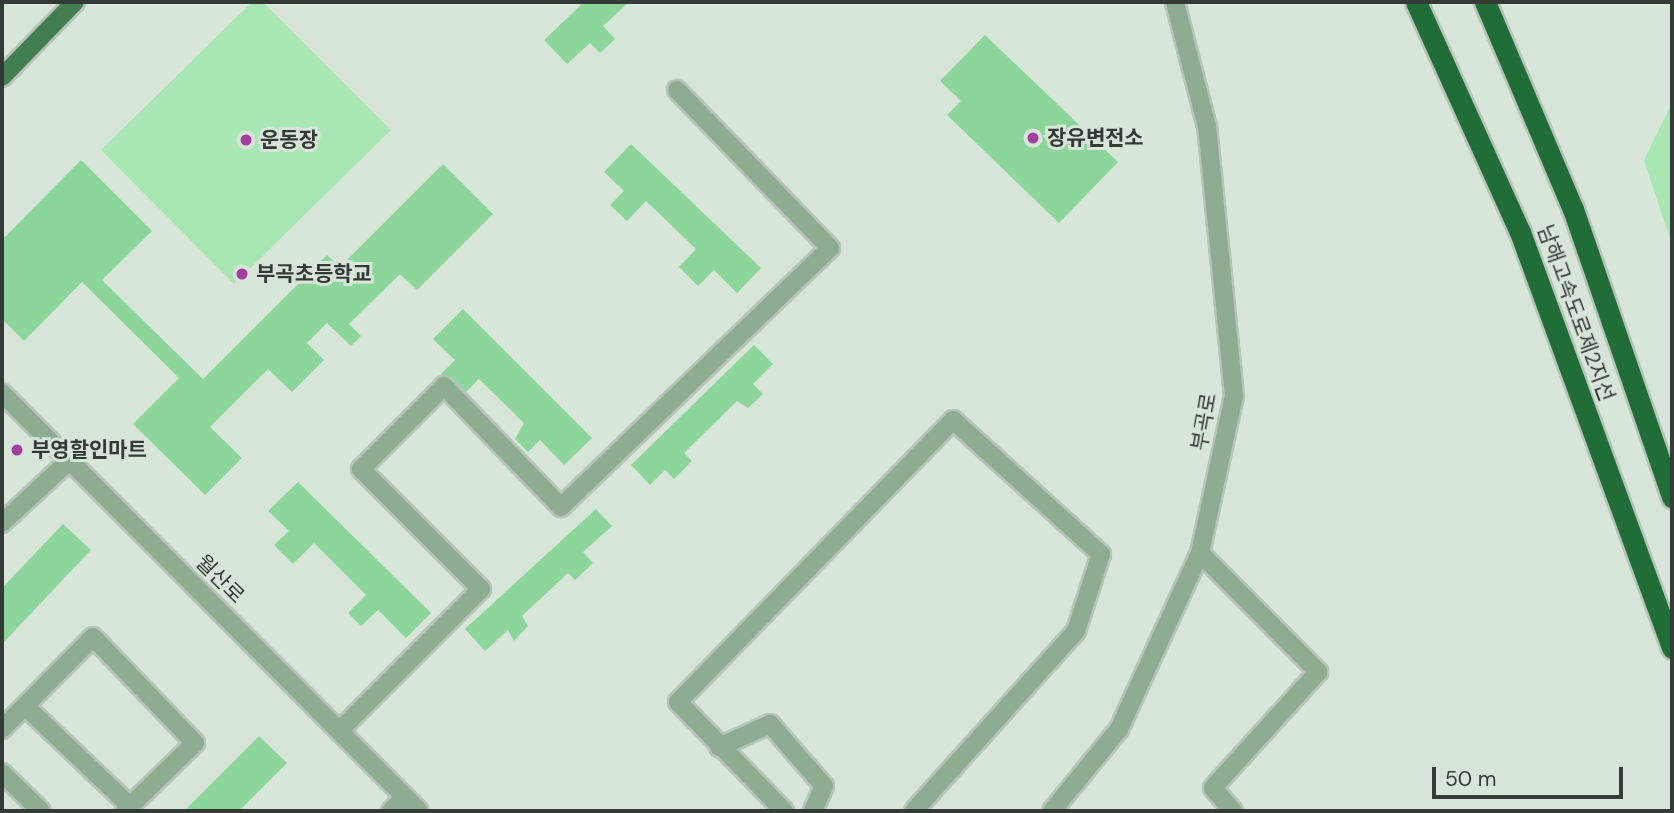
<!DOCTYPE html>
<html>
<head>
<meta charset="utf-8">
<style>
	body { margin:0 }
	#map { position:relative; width:1674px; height:813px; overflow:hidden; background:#d8e6da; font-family:"DM Sans","Noto Sans KR",sans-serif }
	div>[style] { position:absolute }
	.green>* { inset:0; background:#a8e6b3 }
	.building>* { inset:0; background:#8cd69b }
	.roads { filter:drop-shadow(2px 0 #b7c4b9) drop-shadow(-2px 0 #b7c4b9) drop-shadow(0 2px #b7c4b9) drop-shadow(0 -2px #b7c4b9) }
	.minor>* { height:18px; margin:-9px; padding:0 9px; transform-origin:9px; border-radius:9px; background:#8dac92 }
	.major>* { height:18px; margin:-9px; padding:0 9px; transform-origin:9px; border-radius:9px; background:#437e50 }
	.highway>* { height:21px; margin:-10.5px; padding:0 10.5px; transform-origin:10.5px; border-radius:10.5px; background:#216d38 }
	.dots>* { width:19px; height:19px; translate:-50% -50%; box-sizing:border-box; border:4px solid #d8e6da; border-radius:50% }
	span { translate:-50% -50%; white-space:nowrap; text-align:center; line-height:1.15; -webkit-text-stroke:6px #d8e6da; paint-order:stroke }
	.poi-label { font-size:21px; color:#343a35; font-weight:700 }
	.left { translate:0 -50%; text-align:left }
	.street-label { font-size:21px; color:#343a35 }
	.frame { position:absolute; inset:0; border:4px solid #343a35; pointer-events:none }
	.scale { position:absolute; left:1432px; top:767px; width:191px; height:32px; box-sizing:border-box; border:4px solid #343a35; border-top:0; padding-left:9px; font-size:21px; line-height:24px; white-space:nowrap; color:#343a35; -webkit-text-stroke:5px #d8e6da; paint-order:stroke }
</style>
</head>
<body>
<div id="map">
	<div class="green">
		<div style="clip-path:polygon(252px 2px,263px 2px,391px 130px,234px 284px,101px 150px)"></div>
		<div style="clip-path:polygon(1672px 103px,1672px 245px,1644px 160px)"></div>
	</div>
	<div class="building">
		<div style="clip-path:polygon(584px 2px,629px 2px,603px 26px,615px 39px,600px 53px,590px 43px,567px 64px,544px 40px)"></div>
		<div style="clip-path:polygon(985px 35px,1118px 162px,1059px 223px,947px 115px,961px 101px,940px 81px)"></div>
		<div style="clip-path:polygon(631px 144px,761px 268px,737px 293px,714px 270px,698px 286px,679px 267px,696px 249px,646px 201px,627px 221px,610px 205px,624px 191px,604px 172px)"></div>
		<div style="clip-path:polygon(81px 160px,152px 231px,102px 280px,203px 379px,327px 255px,340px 267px,443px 164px,493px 214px,417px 290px,400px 274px,349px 324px,361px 336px,351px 346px,327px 323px,307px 343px,324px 360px,292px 392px,268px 369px,210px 427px,242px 458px,205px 495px,133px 424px,179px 378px,82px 282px,24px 341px,2px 319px,2px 240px)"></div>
		<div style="clip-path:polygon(463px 309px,592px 438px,564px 465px,540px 440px,528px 452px,515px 439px,524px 423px,479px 379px,462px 396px,441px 374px,455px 360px,433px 339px)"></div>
		<div style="clip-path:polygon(754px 345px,773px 364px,753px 384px,763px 394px,748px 408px,737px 401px,684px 453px,692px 461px,674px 479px,665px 470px,650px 485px,631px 465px)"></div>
		<div style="clip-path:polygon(298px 482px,431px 613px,406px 638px,378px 610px,361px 626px,348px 613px,366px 595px,314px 543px,293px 564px,274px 545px,289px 531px,268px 511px)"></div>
		<div style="clip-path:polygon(596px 509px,612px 526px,583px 552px,593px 563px,575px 580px,568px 573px,522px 616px,528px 626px,514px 641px,508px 630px,485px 651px,465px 629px)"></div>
		<div style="clip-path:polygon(63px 524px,91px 550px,2px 644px,2px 588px)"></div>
		<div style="clip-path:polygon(259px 736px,287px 763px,239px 811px,184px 811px)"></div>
	</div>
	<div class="roads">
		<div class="minor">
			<div style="left:2px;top:393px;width:590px;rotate:45.07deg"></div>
			<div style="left:2px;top:523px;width:91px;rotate:-42.8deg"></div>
			<div style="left:1200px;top:553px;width:168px;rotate:45.2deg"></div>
			<div style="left:1318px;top:672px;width:156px;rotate:132.2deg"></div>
			<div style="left:1213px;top:788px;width:30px;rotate:49deg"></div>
			<div style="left:25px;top:706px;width:145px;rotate:43.6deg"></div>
			<div style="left:2px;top:729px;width:129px;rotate:-45.3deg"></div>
			<div style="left:93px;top:637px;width:147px;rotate:46.1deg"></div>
			<div style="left:195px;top:743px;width:98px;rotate:135.8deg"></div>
			<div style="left:339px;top:731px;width:201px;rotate:-45deg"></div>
			<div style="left:481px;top:589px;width:170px;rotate:-135deg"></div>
			<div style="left:361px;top:469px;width:117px;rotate:-45deg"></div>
			<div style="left:444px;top:386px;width:168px;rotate:46deg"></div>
			<div style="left:561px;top:507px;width:373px;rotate:-43.9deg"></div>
			<div style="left:830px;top:248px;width:220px;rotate:-134.1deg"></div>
			<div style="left:719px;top:747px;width:56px;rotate:-24.3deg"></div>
			<div style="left:770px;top:724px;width:82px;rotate:48.9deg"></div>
			<div style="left:824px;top:786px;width:27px;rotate:114deg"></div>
			<div style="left:2px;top:773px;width:54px;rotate:44.3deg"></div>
			<div style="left:391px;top:811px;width:20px;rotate:-45deg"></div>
			<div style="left:784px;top:811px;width:152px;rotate:-134.2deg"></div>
			<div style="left:678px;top:702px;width:394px;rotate:-45.7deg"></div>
			<div style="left:953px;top:420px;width:200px;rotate:42.2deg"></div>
			<div style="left:1101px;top:554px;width:81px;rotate:108deg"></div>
			<div style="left:1076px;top:631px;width:242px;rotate:132deg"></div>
			<div style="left:1052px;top:811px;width:106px;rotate:-50.7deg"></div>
			<div style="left:1119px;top:729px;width:194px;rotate:-65.3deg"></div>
			<div style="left:1200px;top:553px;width:161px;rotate:-77.8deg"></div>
			<div style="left:1234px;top:396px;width:270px;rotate:-95.7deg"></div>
			<div style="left:1207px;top:127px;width:129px;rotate:-104.4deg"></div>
		</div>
		<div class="major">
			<div style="left:2px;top:77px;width:105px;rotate:-45.8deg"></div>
		</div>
		<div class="highway">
			<div style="left:1416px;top:2px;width:252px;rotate:65.7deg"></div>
			<div style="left:1520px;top:232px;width:443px;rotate:69.9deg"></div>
			<div style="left:1485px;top:2px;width:225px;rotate:67deg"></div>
			<div style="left:1573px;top:209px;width:305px;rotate:71deg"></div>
		</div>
	</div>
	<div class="dots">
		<div style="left:1033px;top:138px;background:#a53da0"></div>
		<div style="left:246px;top:140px;background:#a53da0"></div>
		<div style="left:242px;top:274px;background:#a53da0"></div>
		<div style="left:17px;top:450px;background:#a53da0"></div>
	</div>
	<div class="poi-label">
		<span class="left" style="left:1047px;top:138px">장유변전소</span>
		<span class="left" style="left:260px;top:140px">운동장</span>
		<span class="left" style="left:256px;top:274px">부곡초등학교</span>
		<span class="left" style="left:31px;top:450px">부영할인마트</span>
	</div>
	<div class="street-label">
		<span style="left:1576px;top:313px;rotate:70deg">남해고속도로제2지선</span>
		<span style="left:1204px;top:422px;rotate:-80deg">부곡로</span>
		<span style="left:220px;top:579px;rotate:45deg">월산로</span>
	</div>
	<div class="frame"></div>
	<div class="scale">50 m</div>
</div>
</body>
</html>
